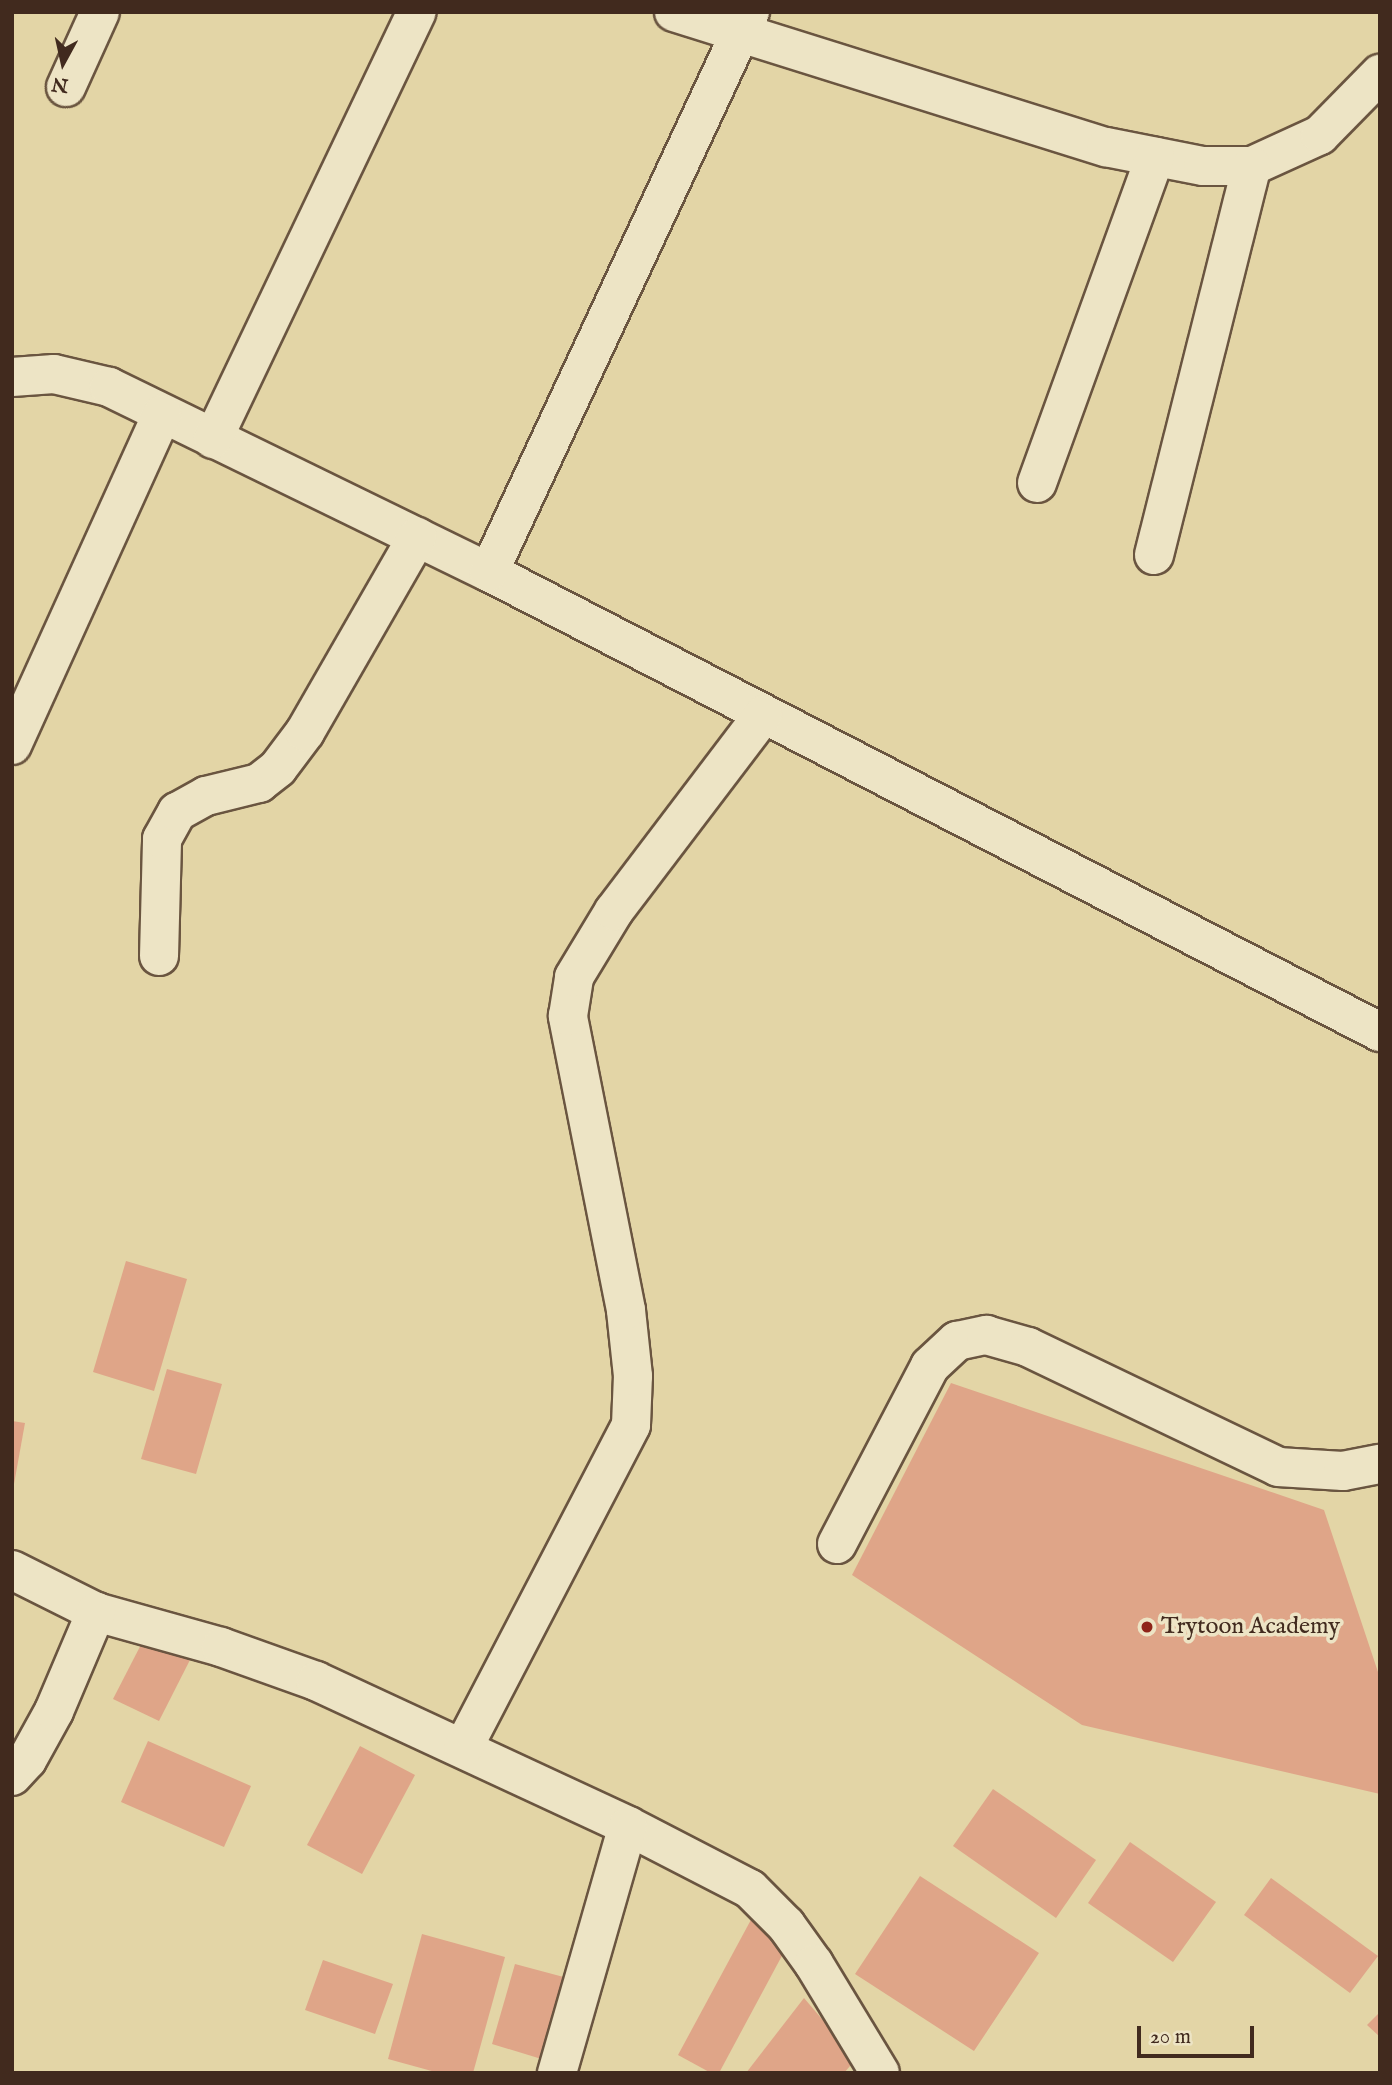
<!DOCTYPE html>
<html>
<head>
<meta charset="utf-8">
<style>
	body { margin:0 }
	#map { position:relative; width:1392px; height:2085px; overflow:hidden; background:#e3d5a6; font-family:"IM FELL English",serif }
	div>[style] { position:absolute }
	.building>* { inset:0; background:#dfa588 }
	.roads { filter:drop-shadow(2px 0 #6a5540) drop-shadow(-2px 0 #6a5540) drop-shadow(0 2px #6a5540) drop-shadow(0 -2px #6a5540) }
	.minor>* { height:38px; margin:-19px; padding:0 19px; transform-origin:19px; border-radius:19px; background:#ede4c5 }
	.dots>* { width:19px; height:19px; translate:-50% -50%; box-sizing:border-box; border:4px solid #ede4c5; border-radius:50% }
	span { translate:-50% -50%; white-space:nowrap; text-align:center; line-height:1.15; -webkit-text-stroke:7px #ede4c5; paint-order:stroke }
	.poi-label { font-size:24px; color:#412a1e }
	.left { translate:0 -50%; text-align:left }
	.frame { position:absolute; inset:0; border:14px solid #412a1e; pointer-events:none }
	.north { position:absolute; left:28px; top:28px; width:70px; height:70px; -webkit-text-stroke:5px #ede4c5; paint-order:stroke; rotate:188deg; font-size:19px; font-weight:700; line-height:28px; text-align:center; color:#412a1e }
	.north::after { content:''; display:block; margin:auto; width:24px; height:32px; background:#412a1e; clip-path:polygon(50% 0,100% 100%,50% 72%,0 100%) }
	.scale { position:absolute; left:1137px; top:2026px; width:117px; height:32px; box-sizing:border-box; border:4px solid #412a1e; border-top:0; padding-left:9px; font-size:21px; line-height:24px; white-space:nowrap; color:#412a1e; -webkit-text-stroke:5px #ede4c5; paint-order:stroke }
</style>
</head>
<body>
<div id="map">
	<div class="building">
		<div style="clip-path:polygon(126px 1261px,187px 1279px,154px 1391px,93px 1372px)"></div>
		<div style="clip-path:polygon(167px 1369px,222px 1384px,196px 1474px,141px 1459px)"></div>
		<div style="clip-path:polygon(951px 1383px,1324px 1510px,1380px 1678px,1380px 1794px,1082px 1725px,852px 1575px)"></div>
		<div style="clip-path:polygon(12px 1421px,25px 1423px,14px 1484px,12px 1484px)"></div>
		<div style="clip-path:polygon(148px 1631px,193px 1654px,159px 1721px,113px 1699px)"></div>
		<div style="clip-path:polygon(148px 1741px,251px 1786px,224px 1847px,121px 1802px)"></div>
		<div style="clip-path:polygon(360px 1746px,415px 1775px,362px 1874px,307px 1845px)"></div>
		<div style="clip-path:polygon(993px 1789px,1096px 1860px,1056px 1918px,953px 1846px)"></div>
		<div style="clip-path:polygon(1130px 1842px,1216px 1902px,1173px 1962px,1088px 1903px)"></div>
		<div style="clip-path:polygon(920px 1876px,1039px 1953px,974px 2051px,855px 1974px)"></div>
		<div style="clip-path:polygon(1271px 1878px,1378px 1956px,1350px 1993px,1244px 1915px)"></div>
		<div style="clip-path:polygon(753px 1916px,792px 1937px,719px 2073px,711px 2073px,678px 2055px)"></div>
		<div style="clip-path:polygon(422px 1934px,505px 1957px,473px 2073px,439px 2073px,388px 2059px)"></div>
		<div style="clip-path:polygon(323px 1960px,393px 1984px,375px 2034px,305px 2010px)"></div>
		<div style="clip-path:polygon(515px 1964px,571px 1979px,548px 2061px,492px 2044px)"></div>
		<div style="clip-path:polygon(804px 1998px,856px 2059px,844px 2073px,746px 2073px)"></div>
		<div style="clip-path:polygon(1380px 2012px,1380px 2037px,1367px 2025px)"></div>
	</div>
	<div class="roads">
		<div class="minor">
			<div style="left:674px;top:12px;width:453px;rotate:17.4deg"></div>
			<div style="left:1106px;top:147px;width:99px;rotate:11.1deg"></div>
			<div style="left:1203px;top:166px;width:49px"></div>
			<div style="left:1252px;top:166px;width:75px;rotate:-24.5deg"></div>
			<div style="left:1320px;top:135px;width:86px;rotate:-45.5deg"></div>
			<div style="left:66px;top:87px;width:82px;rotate:-65.6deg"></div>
			<div style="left:12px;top:377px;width:42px;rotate:-4.1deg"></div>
			<div style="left:54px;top:374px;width:57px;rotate:13.3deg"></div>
			<div style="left:109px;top:387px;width:423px;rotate:26deg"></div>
			<div style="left:489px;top:572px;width:1003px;rotate:27.31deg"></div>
			<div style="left:213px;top:439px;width:473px;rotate:-64.5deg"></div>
			<div style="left:1037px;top:483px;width:347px;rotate:-70.1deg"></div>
			<div style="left:1154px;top:555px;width:401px;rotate:-75.9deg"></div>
			<div style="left:489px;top:572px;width:618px;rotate:-65.01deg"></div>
			<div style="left:12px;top:745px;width:363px;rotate:-65.6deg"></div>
			<div style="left:159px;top:956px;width:117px;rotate:-88.5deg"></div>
			<div style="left:162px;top:839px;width:31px;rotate:-61deg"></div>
			<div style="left:177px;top:812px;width:33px;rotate:-29deg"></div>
			<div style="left:206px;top:796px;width:55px;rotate:-13.8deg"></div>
			<div style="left:259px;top:783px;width:24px;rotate:-38deg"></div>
			<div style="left:278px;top:768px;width:45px;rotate:-53.1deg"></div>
			<div style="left:305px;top:732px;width:225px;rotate:-60.1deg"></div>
			<div style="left:837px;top:1544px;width:201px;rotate:-62.4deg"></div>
			<div style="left:930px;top:1366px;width:37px;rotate:-43deg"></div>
			<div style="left:957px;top:1341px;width:30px;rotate:-12deg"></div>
			<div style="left:986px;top:1335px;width:44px;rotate:15.9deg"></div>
			<div style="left:1028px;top:1347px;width:277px;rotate:25.6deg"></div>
			<div style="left:1278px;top:1467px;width:65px;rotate:3.5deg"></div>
			<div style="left:1343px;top:1471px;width:38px;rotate:-11deg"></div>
			<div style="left:12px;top:1570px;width:94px;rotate:26.6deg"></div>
			<div style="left:96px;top:1612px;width:130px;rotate:15.6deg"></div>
			<div style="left:221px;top:1647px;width:101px;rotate:19.7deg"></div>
			<div style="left:316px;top:1681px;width:344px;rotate:24.9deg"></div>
			<div style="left:628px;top:1826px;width:137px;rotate:27.3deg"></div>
			<div style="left:750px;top:1889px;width:51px;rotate:45deg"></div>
			<div style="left:786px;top:1925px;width:48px;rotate:54.3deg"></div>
			<div style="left:814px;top:1964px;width:127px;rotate:58.8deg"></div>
			<div style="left:463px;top:1748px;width:364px;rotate:-62.5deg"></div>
			<div style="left:631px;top:1425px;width:49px;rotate:-87.7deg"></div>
			<div style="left:633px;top:1376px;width:66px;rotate:-96.1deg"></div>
			<div style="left:626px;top:1310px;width:300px;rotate:-101.2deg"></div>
			<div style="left:568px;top:1016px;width:39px;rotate:-81deg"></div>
			<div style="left:574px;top:977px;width:77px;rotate:-58.8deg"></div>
			<div style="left:614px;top:911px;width:246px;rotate:-52.8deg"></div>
			<div style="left:12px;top:1776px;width:22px;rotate:-47deg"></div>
			<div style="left:27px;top:1760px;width:56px;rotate:-61.1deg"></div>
			<div style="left:54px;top:1711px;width:108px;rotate:-67deg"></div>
			<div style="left:557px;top:2073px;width:257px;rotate:-74deg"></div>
		</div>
	</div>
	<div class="dots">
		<div style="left:1147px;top:1627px;background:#8f2418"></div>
	</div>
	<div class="poi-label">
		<span class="left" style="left:1161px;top:1627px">Trytoon Academy</span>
	</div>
	<div class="frame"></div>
	<div class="north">N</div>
	<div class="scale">20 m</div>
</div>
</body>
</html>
